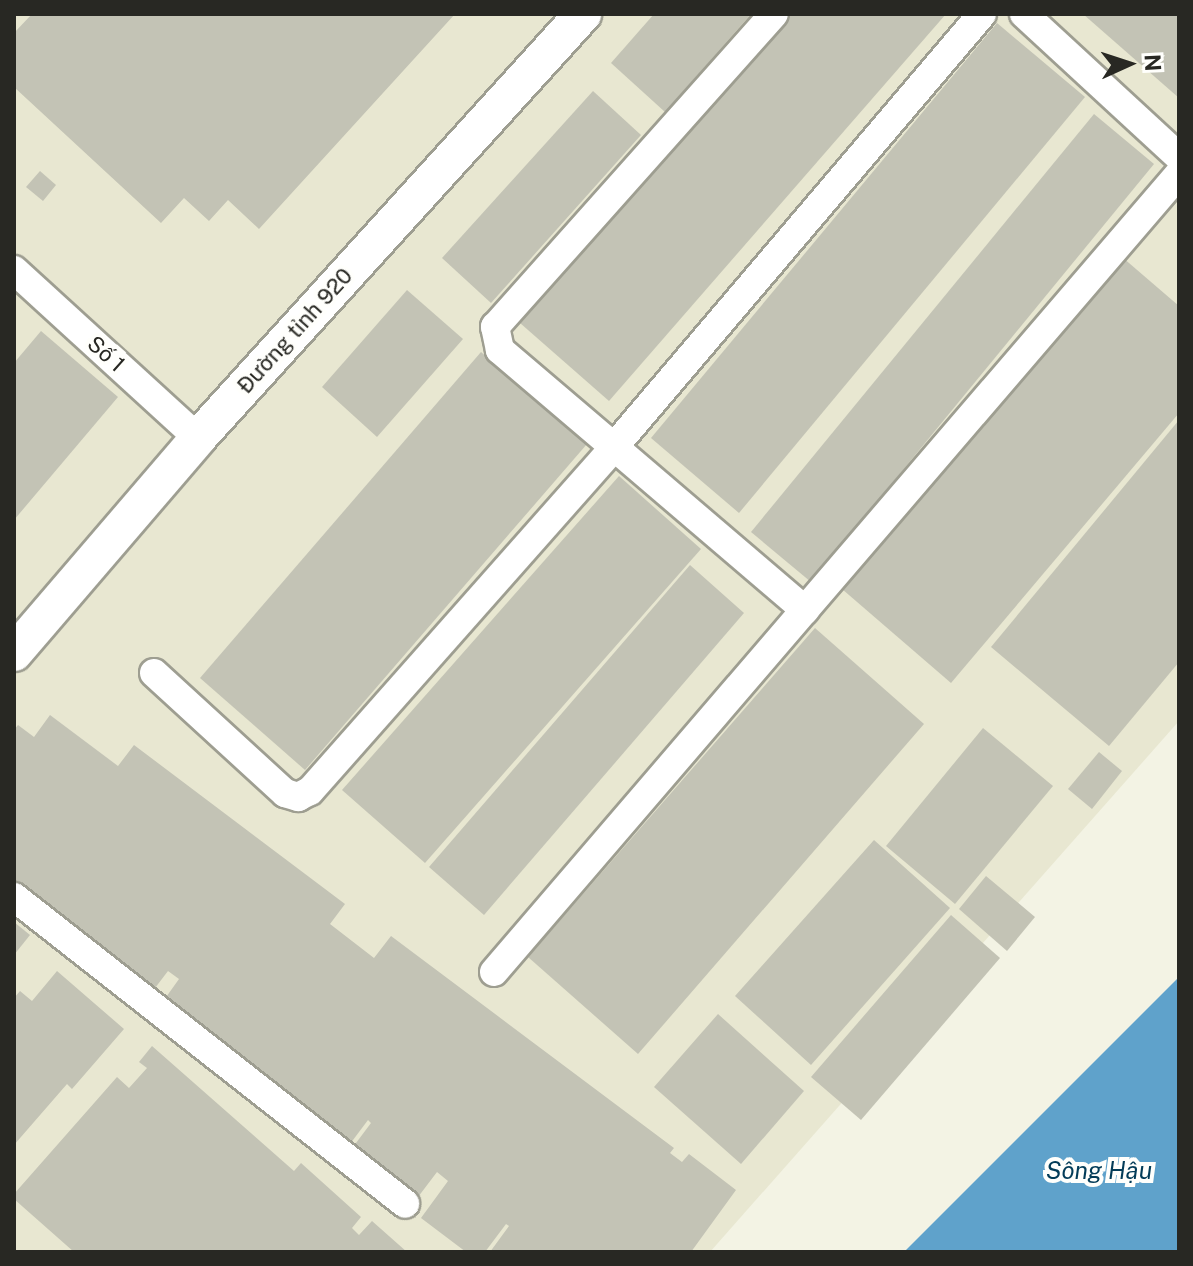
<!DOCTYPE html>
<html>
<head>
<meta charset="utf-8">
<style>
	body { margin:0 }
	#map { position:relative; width:1193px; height:1266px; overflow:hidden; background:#f3f3e4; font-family:"Public Sans",sans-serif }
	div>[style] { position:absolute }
	.built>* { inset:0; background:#e8e7d1 }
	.water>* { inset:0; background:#5fa2cb }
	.building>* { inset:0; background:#c3c3b5 }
	.roads { filter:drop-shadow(2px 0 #9e9e91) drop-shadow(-2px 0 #9e9e91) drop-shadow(0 2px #9e9e91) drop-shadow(0 -2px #9e9e91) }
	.minor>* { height:28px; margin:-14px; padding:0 14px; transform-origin:14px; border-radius:14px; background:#fff }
	.major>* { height:36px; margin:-18px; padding:0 18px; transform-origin:18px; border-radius:18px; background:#fff }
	span { translate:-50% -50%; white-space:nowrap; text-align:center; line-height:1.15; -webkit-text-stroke:8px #fffffc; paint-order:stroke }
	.street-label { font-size:22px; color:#282823 }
	.water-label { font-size:24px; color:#033c58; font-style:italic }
	.frame { position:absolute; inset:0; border:16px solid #282823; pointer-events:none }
	.north { position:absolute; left:1089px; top:24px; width:80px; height:80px; -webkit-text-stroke:6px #fffffc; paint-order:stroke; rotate:87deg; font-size:22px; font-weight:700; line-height:32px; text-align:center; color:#282823 }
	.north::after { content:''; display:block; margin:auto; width:28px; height:36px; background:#282823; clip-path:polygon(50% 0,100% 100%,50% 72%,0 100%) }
</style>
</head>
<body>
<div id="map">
	<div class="built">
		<div style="clip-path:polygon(14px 14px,1179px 14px,1179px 721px,710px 1252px,14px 1252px)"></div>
	</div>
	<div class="water">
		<div style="clip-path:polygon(1179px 977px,1179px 1252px,904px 1252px)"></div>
	</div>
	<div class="building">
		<div style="clip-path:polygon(32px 14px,455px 14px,259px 229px,228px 200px,209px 221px,184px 198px,161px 223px,14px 87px,14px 33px)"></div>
		<div style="clip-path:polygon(654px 14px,751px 14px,665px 112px,611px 63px)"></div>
		<div style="clip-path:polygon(788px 14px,946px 14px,609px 401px,520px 323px)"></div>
		<div style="clip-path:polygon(1083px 14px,1179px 14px,1179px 98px)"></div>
		<div style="clip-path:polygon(997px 23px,1085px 97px,739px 513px,651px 438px)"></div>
		<div style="clip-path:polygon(593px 91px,641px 135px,491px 303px,442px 258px)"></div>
		<div style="clip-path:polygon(1094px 114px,1154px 164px,811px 582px,751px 532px)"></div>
		<div style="clip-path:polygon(40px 171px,56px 185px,43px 201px,26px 187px)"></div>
		<div style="clip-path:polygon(1122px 257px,1179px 306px,1179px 413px,951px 683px,842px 589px)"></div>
		<div style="clip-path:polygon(407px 290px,463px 339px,377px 437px,322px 387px)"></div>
		<div style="clip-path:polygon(41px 331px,118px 397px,14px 520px,14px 363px)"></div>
		<div style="clip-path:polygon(481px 352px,587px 444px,305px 770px,200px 678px)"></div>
		<div style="clip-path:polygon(1179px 420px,1179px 662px,1109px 746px,991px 647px)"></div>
		<div style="clip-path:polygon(619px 476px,701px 549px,425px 863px,342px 790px)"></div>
		<div style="clip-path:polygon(690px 565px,744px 613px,484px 915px,429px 867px)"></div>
		<div style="clip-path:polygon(815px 628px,924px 724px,638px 1054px,528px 957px)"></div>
		<div style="clip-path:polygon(50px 715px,118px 766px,134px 745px,345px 904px,330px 924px,374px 958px,391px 936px,674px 1148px,670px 1153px,682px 1162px,689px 1154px,736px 1190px,691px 1252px,490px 1252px,509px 1226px,506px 1224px,485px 1252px,466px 1252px,421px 1218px,448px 1181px,437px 1172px,415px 1201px,350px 1151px,371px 1123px,368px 1120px,347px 1148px,159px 1007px,179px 979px,168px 971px,152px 992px,14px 888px,14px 730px,18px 725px,34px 737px)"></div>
		<div style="clip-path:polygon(983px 728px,1053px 786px,955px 904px,886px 846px)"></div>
		<div style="clip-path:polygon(1099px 752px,1122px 771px,1092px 809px,1068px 789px)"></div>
		<div style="clip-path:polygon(874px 840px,950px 908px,811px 1065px,735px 996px)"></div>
		<div style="clip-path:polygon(986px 876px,1035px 917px,1007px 951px,959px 909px)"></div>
		<div style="clip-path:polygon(951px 915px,1000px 958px,861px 1120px,811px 1077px)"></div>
		<div style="clip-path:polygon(14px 922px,30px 935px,14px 955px)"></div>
		<div style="clip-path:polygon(57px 971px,124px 1029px,72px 1089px,67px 1084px,14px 1145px,14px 998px,20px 991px,32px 1001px)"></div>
		<div style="clip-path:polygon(718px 1014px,804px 1091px,741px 1164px,654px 1087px)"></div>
		<div style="clip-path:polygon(152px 1046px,294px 1171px,301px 1163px,361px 1217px,352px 1228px,359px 1235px,372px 1221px,407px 1252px,74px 1252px,14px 1199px,14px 1194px,117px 1077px,129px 1088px,147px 1068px,139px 1062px)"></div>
	</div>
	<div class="roads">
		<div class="minor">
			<div style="left:1024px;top:14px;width:211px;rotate:42.7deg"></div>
			<div style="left:14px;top:270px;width:249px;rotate:42.4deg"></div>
			<div style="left:805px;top:610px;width:251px;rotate:-139.5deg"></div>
			<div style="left:614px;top:447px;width:568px;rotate:-49.64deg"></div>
			<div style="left:154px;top:673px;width:178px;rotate:42.5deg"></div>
			<div style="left:285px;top:793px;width:14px;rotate:17deg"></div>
			<div style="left:298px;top:797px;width:13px;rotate:-27deg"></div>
			<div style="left:310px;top:791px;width:459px;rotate:-48.5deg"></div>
			<div style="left:614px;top:447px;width:150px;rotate:-139.6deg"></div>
			<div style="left:500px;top:350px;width:24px;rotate:-102deg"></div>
			<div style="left:495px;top:327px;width:419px;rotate:-48.3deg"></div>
			<div style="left:14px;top:897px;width:497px;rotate:38.1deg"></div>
			<div style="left:494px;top:972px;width:1052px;rotate:-49.36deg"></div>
		</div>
		<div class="major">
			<div style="left:14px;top:653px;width:283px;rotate:-49.4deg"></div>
			<div style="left:198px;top:438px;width:573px;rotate:-47.76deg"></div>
		</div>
	</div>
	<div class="street-label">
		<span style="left:295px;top:331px;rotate:-48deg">Đường tỉnh 920</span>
		<span style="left:106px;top:354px;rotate:42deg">Số 1</span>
	</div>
	<div class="water-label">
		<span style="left:1099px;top:1171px">Sông Hậu</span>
	</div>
	<div class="frame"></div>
	<div class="north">N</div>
</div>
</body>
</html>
